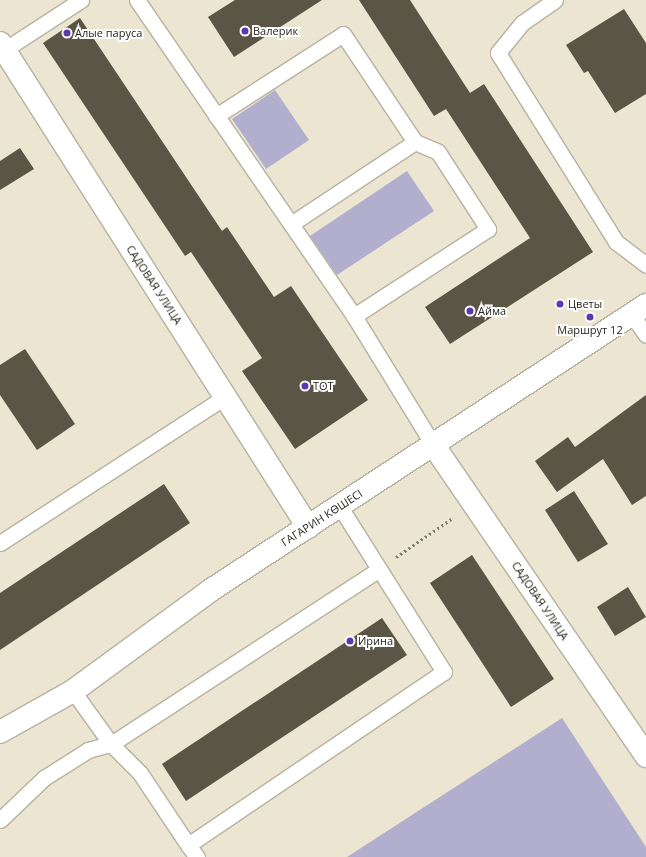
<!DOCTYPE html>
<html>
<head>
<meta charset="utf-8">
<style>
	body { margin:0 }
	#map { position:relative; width:646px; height:857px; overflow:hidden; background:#ebe5d2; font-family:"Open Sans",sans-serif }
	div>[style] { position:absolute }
	.green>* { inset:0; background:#b2aece }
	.building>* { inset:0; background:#5a5545 }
	.path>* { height:2.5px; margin-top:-1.25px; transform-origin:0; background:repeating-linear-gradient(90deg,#807c70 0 2px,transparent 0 5px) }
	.roads { filter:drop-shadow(1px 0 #b7b29f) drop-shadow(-1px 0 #b7b29f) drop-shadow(0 1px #b7b29f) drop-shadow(0 -1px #b7b29f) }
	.service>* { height:15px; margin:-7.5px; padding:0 7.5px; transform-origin:7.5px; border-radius:7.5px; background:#fff }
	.minor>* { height:22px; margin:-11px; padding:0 11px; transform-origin:11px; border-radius:11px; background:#fff }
	.tertiary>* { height:22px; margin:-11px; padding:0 11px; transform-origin:11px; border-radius:11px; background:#fff }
	.dots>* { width:11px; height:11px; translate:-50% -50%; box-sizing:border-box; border:2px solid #fff; border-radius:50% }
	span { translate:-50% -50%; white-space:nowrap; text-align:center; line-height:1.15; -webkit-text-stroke:4px #fff; paint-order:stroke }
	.poi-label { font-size:11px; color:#27251e }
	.left { translate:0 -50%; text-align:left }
	.street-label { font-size:11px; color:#27251e }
</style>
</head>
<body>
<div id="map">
	<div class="green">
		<div style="clip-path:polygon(275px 90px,309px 140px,266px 169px,232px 119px)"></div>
		<div style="clip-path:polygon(407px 171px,434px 211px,337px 275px,310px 236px)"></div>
		<div style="clip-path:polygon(562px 718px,646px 847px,646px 857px,347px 857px)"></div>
	</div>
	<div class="building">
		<div style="clip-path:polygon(235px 0,322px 0,234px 57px,208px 17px)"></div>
		<div style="clip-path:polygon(359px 0,410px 0,470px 93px,484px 84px,593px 252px,450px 344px,425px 307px,530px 238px,446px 109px,434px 116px)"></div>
		<div style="clip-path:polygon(624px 9px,646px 43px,646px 94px,615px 113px,588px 71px,584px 73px,566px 45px)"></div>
		<div style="clip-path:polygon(80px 18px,222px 231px,227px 227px,274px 297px,291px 286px,368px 400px,295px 449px,242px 371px,262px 358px,191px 252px,185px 256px,43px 43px)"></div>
		<div style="clip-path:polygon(20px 148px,34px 169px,0 190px,0 161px)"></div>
		<div style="clip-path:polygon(25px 349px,75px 424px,37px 450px,0 395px,0 365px)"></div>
		<div style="clip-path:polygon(646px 395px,646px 496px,632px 505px,603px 459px,557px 492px,535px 461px,568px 437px,575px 447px)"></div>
		<div style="clip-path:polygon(164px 484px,190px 523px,0 650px,0 593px)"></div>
		<div style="clip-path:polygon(574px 491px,608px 544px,578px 562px,545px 510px)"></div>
		<div style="clip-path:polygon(472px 555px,554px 679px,511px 707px,430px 583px)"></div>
		<div style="clip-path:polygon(628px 587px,646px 617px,615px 636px,597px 607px)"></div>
		<div style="clip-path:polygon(382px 618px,407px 655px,186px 801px,162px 764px)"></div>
	</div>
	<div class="path">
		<div style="left:396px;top:557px;width:70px;rotate:-34.6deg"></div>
	</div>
	<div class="roads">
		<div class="service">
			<div style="left:137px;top:0;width:383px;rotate:55.5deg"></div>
			<div style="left:354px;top:316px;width:153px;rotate:58.4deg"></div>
			<div style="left:555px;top:0;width:40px;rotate:145.1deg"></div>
			<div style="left:522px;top:23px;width:38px;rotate:129deg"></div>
			<div style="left:498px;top:53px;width:223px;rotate:58deg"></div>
			<div style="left:616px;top:242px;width:38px;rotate:37deg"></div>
			<div style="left:4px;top:50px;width:92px;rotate:-33deg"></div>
			<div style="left:216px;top:116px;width:151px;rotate:-32.8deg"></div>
			<div style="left:343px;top:34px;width:130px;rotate:56.3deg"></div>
			<div style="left:415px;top:142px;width:25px;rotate:23deg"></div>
			<div style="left:438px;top:152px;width:92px;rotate:57deg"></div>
			<div style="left:488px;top:229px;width:160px;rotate:147deg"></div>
			<div style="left:291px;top:224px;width:149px;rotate:-33.5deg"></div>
			<div style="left:632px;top:315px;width:24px;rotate:55deg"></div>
			<div style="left:0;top:543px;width:268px;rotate:-33deg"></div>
			<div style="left:73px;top:691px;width:65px;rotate:54.4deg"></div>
			<div style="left:111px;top:744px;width:41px;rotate:45deg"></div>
			<div style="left:140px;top:773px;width:87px;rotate:56.3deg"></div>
			<div style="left:188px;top:845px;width:309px;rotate:-34.1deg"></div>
			<div style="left:444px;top:672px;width:195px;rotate:-122.2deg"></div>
			<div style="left:0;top:820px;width:61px;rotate:-43.7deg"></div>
			<div style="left:44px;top:778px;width:52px;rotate:-32.5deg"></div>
			<div style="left:88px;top:750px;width:24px;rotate:-15deg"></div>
			<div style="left:111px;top:744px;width:320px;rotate:-33.1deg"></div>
			<div style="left:188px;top:845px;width:15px;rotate:53deg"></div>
		</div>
		<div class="minor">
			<div style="left:0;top:43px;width:574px;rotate:57.53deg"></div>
			<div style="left:434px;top:446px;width:376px;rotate:55.6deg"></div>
		</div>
		<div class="tertiary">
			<div style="left:0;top:732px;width:84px;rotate:-29.3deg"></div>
			<div style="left:73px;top:691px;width:171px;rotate:-36.2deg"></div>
			<div style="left:211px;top:590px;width:520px;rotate:-33.23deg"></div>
		</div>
	</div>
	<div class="dots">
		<div style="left:245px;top:31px;background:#5c38b0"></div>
		<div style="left:67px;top:33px;background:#5c38b0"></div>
		<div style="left:560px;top:304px;background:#5c38b0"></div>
		<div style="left:470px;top:311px;background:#5c38b0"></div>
		<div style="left:590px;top:317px;background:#5c38b0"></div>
		<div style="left:305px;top:386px;background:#5c38b0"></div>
		<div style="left:350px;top:641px;background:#5c38b0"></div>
	</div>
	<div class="poi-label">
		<span class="left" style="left:253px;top:31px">Валерик</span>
		<span class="left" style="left:75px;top:33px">Алые паруса</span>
		<span class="left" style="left:568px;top:304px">Цветы</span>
		<span class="left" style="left:478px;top:311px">Айма</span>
		<span style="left:590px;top:330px">Маршрут 12</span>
		<span class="left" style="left:313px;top:386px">ТОТ</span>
		<span class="left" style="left:358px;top:641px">Ирина</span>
	</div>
	<div class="street-label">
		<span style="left:154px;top:285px;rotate:57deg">САДОВАЯ УЛИЦА</span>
		<span style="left:322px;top:518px;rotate:-33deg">ГАГАРИН КӨШЕСІ</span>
		<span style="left:540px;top:601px;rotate:56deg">САДОВАЯ УЛИЦА</span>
	</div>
</div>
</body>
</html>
